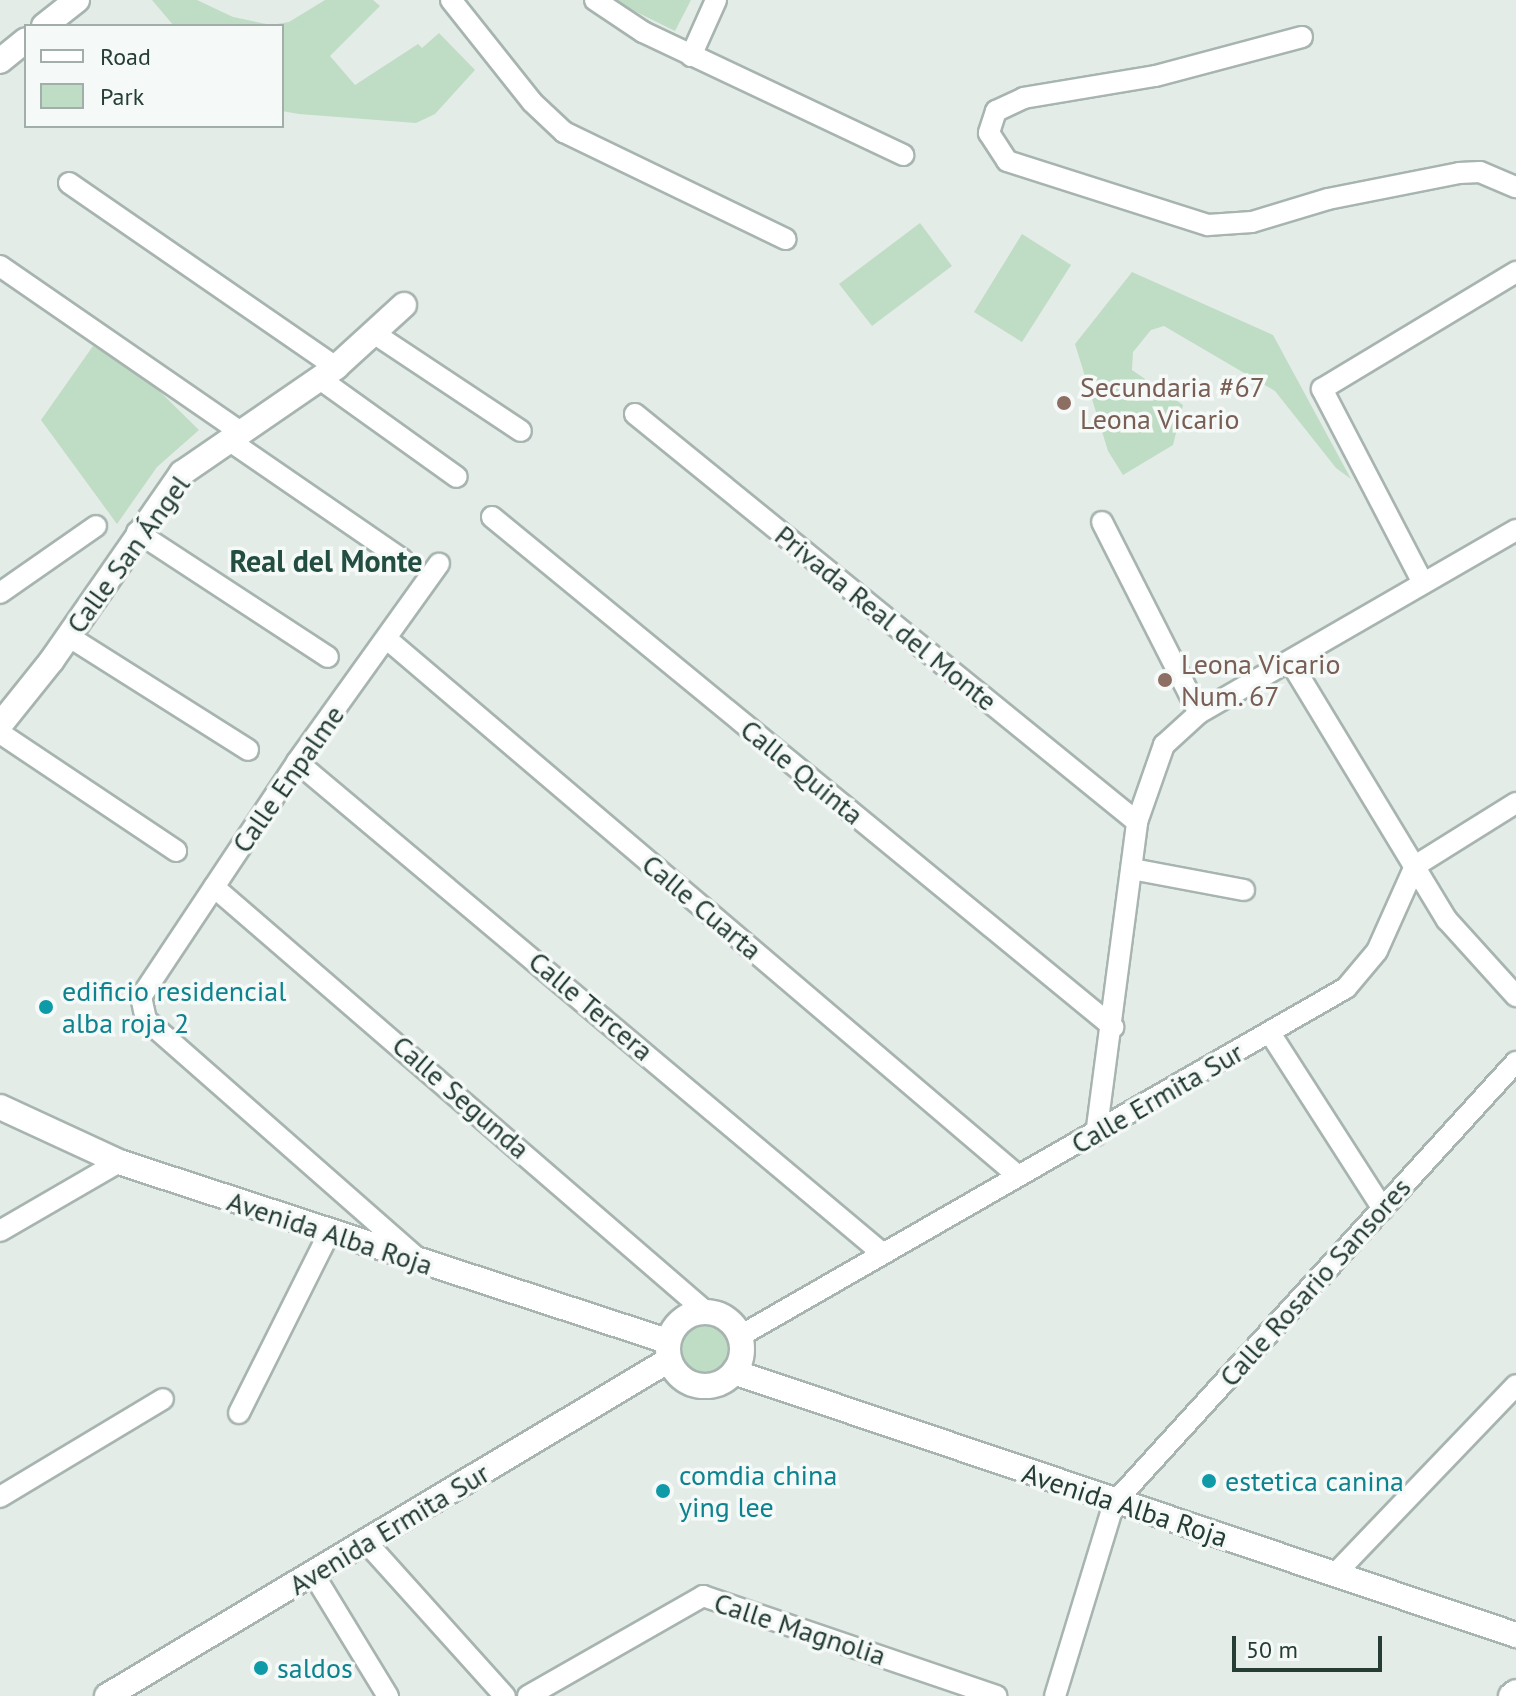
<!DOCTYPE html>
<html>
<head>
<meta charset="utf-8">
<style>
	body { margin:0 }
	#map { position:relative; width:1516px; height:1696px; overflow:hidden; background:#e4ece8; font-family:"PT Sans",sans-serif }
	div>[style] { position:absolute }
	.green>* { inset:0; background:#bfdcc5 }
	.round { border-radius:50% }
	.roads { filter:drop-shadow(2px 0 #a7b4af) drop-shadow(-2px 0 #a7b4af) drop-shadow(0 2px #a7b4af) drop-shadow(0 -2px #a7b4af) }
	.street>* { height:20px; margin:-10px; padding:0 10px; transform-origin:10px; border-radius:10px; background:#fff }
	.secondary>* { height:24px; margin:-12px; padding:0 12px; transform-origin:12px; border-radius:12px; background:#fff }
	.secondary>.ring { margin:-12px; padding:0; box-sizing:content-box; background:none; border:24px solid #fff; border-radius:50% }
	.dots>* { width:22px; height:22px; translate:-50% -50%; box-sizing:border-box; border:4px solid #f5f9f7; border-radius:50% }
	span { translate:-50% -50%; white-space:nowrap; text-align:center; line-height:1.15; -webkit-text-stroke:7px #f5f9f7; paint-order:stroke }
	.education-label { font-size:28px; color:#785e54 }
	.left { translate:0 -50%; text-align:left }
	.street-label { font-size:28px; color:#253d35 }
	.culture-label { font-size:28px; color:#0d838f }
	.neighbourhood-label { font-size:30px; color:#224d40; font-weight:700 }
	.legend { position:absolute; left:24px; top:24px; width:260px; height:104px; box-sizing:border-box; background:#f5f9f7; border:2px solid #a2aea9; margin:0; padding:10px 14px; list-style:none; font-size:24px; color:#253d35 }
	.legend li { display:flex; align-items:center; gap:16px; height:40px }
	.legend b { width:40px; border:2px solid #a2aea9 }
	.scale { position:absolute; left:1232px; top:1636px; width:150px; height:36px; box-sizing:border-box; border:4px solid #253d35; border-top:0; padding-left:10px; font-size:24px; line-height:28px; white-space:nowrap; color:#253d35; -webkit-text-stroke:6px #f5f9f7; paint-order:stroke }
</style>
</head>
<body>
<div id="map">
	<div class="green">
		<div style="clip-path:polygon(152px 0,197px 0,233px 17px,271px 25px,289px 22px,325px 0,373px 0,380px 6px,330px 56px,355px 85px,418px 44px,422px 48px,439px 33px,475px 70px,435px 114px,416px 123px,299px 114px,282px 111px,282px 26px,174px 26px)"></div>
		<div style="clip-path:polygon(612px 0,691px 0,675px 31px)"></div>
		<div style="clip-path:polygon(920px 223px,952px 266px,872px 326px,839px 284px)"></div>
		<div style="clip-path:polygon(1022px 234px,1071px 265px,1022px 342px,974px 312px)"></div>
		<div style="clip-path:polygon(1132px 272px,1273px 335px,1351px 479px,1336px 468px,1275px 391px,1164px 326px,1151px 330px,1133px 352px,1132px 370px,1183px 405px,1173px 445px,1123px 475px,1108px 451px,1075px 344px)"></div>
		<div style="clip-path:polygon(93px 346px,144px 376px,199px 430px,157px 467px,117px 524px,41px 420px)"></div>
		<div class="round" style="left:678px;top:1324px;width:52px;height:52px"></div>
	</div>
	<div class="roads">
		<div class="street">
			<div style="left:451px;top:0;width:130px;rotate:51.5deg"></div>
			<div style="left:532px;top:102px;width:44px;rotate:43.2deg"></div>
			<div style="left:564px;top:132px;width:246px;rotate:25.8deg"></div>
			<div style="left:595px;top:0;width:58px;rotate:33.7deg"></div>
			<div style="left:643px;top:32px;width:288px;rotate:25.3deg"></div>
			<div style="left:1302px;top:37px;width:152px;rotate:165.1deg"></div>
			<div style="left:1155px;top:76px;width:133px;rotate:170.5deg"></div>
			<div style="left:1024px;top:98px;width:31px;rotate:155deg"></div>
			<div style="left:996px;top:111px;width:23px;rotate:108deg"></div>
			<div style="left:989px;top:133px;width:33px;rotate:57deg"></div>
			<div style="left:1007px;top:161px;width:211px;rotate:17.7deg"></div>
			<div style="left:1208px;top:225px;width:44px;rotate:-3.9deg"></div>
			<div style="left:1252px;top:222px;width:79px;rotate:-16.8deg"></div>
			<div style="left:1328px;top:199px;width:134px;rotate:-11.2deg"></div>
			<div style="left:1459px;top:173px;width:21px;rotate:-3deg"></div>
			<div style="left:1480px;top:172px;width:39px;rotate:23deg"></div>
			<div style="left:691px;top:56px;width:61px;rotate:-65.9deg"></div>
			<div style="left:69px;top:183px;width:324px;rotate:34.6deg"></div>
			<div style="left:0;top:266px;width:294px;rotate:34.6deg"></div>
			<div style="left:375px;top:334px;width:175px;rotate:33.6deg"></div>
			<div style="left:320px;top:379px;width:168px;rotate:35.6deg"></div>
			<div style="left:635px;top:414px;width:647px;rotate:39.1deg"></div>
			<div style="left:230px;top:441px;width:209px;rotate:34.5deg"></div>
			<div style="left:492px;top:517px;width:804px;rotate:39.39deg"></div>
			<div style="left:1102px;top:522px;width:214px;rotate:63.1deg"></div>
			<div style="left:137px;top:532px;width:228px;rotate:33.2deg"></div>
			<div style="left:1423px;top:583px;width:219px;rotate:-117.5deg"></div>
			<div style="left:1322px;top:389px;width:227px;rotate:-31.1deg"></div>
			<div style="left:0;top:593px;width:117px;rotate:-34.9deg"></div>
			<div style="left:68px;top:636px;width:213px;rotate:32.3deg"></div>
			<div style="left:387px;top:639px;width:827px;rotate:40.39deg"></div>
			<div style="left:1290px;top:661px;width:303px;rotate:58.8deg"></div>
			<div style="left:1447px;top:920px;width:103px;rotate:47.8deg"></div>
			<div style="left:0;top:733px;width:212px;rotate:33.8deg"></div>
			<div style="left:297px;top:762px;width:764px;rotate:40.01deg"></div>
			<div style="left:1132px;top:869px;width:114px;rotate:10.6deg"></div>
			<div style="left:214px;top:887px;width:649px;rotate:40.81deg"></div>
			<div style="left:1270px;top:1033px;width:209px;rotate:57.3deg"></div>
			<div style="left:1096px;top:1135px;width:316px;rotate:-82.5deg"></div>
			<div style="left:1137px;top:822px;width:82px;rotate:-70.7deg"></div>
			<div style="left:1164px;top:745px;width:47px;rotate:-42.4deg"></div>
			<div style="left:1199px;top:713px;width:366px;rotate:-30deg"></div>
			<div style="left:0;top:1231px;width:138px;rotate:-30.1deg"></div>
			<div style="left:416px;top:1257px;width:359px;rotate:-138.7deg"></div>
			<div style="left:146px;top:1020px;width:24px;rotate:-102deg"></div>
			<div style="left:141px;top:997px;width:282px;rotate:-56.4deg"></div>
			<div style="left:297px;top:762px;width:244px;rotate:-54.4deg"></div>
			<div style="left:740px;top:1336px;width:699px;rotate:-29.87deg"></div>
			<div style="left:1346px;top:988px;width:48px;rotate:-50deg"></div>
			<div style="left:1377px;top:951px;width:93px;rotate:-65.9deg"></div>
			<div style="left:1415px;top:866px;width:119px;rotate:-32deg"></div>
			<div style="left:239px;top:1413px;width:201px;rotate:-63.4deg"></div>
			<div style="left:0;top:1497px;width:190px;rotate:-31deg"></div>
			<div style="left:367px;top:1543px;width:206px;rotate:48deg"></div>
			<div style="left:314px;top:1575px;width:142px;rotate:58.6deg"></div>
			<div style="left:1334px;top:1575px;width:263px;rotate:-46.2deg"></div>
			<div style="left:528px;top:1696px;width:202px;rotate:-29.7deg"></div>
			<div style="left:703px;top:1596px;width:310px;rotate:18.8deg"></div>
			<div style="left:1055px;top:1696px;width:202px;rotate:-73deg"></div>
			<div style="left:1114px;top:1503px;width:597px;rotate:-47.65deg"></div>
		</div>
		<div class="secondary">
			<div style="left:44px;top:26px;width:42px;rotate:-38.2deg"></div>
			<div style="left:0;top:61px;width:33px;rotate:-39deg"></div>
			<div style="left:0;top:725px;width:83px;rotate:-51.3deg"></div>
			<div style="left:52px;top:660px;width:228px;rotate:-55.2deg"></div>
			<div style="left:182px;top:473px;width:187px;rotate:-34.5deg"></div>
			<div style="left:336px;top:367px;width:92px;rotate:-42.4deg"></div>
			<div style="left:0;top:1107px;width:131px;rotate:24.8deg"></div>
			<div style="left:119px;top:1162px;width:576px;rotate:18.09deg"></div>
			<div class="ring" style="left:668px;top:1312px;width:50px;height:50px"></div>
			<div style="left:734px;top:1372px;width:825px;rotate:18.59deg"></div>
			<div style="left:107px;top:1696px;width:655px;rotate:-30.87deg"></div>
			<div style="left:1511px;top:1696px;width:6px;rotate:-39deg"></div>
		</div>
	</div>
	<div class="dots">
		<div style="left:1064px;top:403px;background:#8d6e63"></div>
		<div style="left:1165px;top:680px;background:#8d6e63"></div>
		<div style="left:46px;top:1007px;background:#0f9aa8"></div>
		<div style="left:1209px;top:1481px;background:#0f9aa8"></div>
		<div style="left:663px;top:1491px;background:#0f9aa8"></div>
		<div style="left:261px;top:1668px;background:#0f9aa8"></div>
	</div>
	<div class="education-label">
		<span class="left" style="left:1080px;top:403px">Secundaria #67<br>Leona Vicario</span>
		<span class="left" style="left:1181px;top:680px">Leona Vicario<br>Num. 67</span>
	</div>
	<div class="street-label">
		<span style="left:128px;top:554px;rotate:-54deg">Calle San Ángel</span>
		<span style="left:886px;top:618px;rotate:39deg">Privada Real del Monte</span>
		<span style="left:802px;top:772px;rotate:39deg">Calle Quinta</span>
		<span style="left:288px;top:779px;rotate:-55deg">Calle Enpalme</span>
		<span style="left:702px;top:907px;rotate:40deg">Calle Cuarta</span>
		<span style="left:591px;top:1006px;rotate:40deg">Calle Tercera</span>
		<span style="left:461px;top:1097px;rotate:41deg">Calle Segunda</span>
		<span style="left:1157px;top:1098px;rotate:-30deg">Calle Ermita Sur</span>
		<span style="left:330px;top:1233px;rotate:18deg">Avenida Alba Roja</span>
		<span style="left:1315px;top:1282px;rotate:-48deg">Calle Rosario Sansores</span>
		<span style="left:1125px;top:1505px;rotate:18deg">Avenida Alba Roja</span>
		<span style="left:389px;top:1529px;rotate:-31deg">Avenida Ermita Sur</span>
		<span style="left:800px;top:1629px;rotate:18deg">Calle Magnolia</span>
	</div>
	<div class="culture-label">
		<span class="left" style="left:62px;top:1007px">edificio residencial<br>alba roja 2</span>
		<span class="left" style="left:679px;top:1491px">comdia china<br>ying lee</span>
		<span class="left" style="left:1225px;top:1481px">estetica canina</span>
		<span class="left" style="left:277px;top:1668px">saldos</span>
	</div>
	<div class="neighbourhood-label">
		<span style="left:326px;top:561px">Real del Monte</span>
	</div>
	<ul class="legend">
	<li><b style="height:10px;background:#fff"></b>Road</li>
	<li><b style="height:22px;background:#bfdcc5"></b>Park</li>
	</ul>
	<div class="scale">50 m</div>
</div>
</body>
</html>
